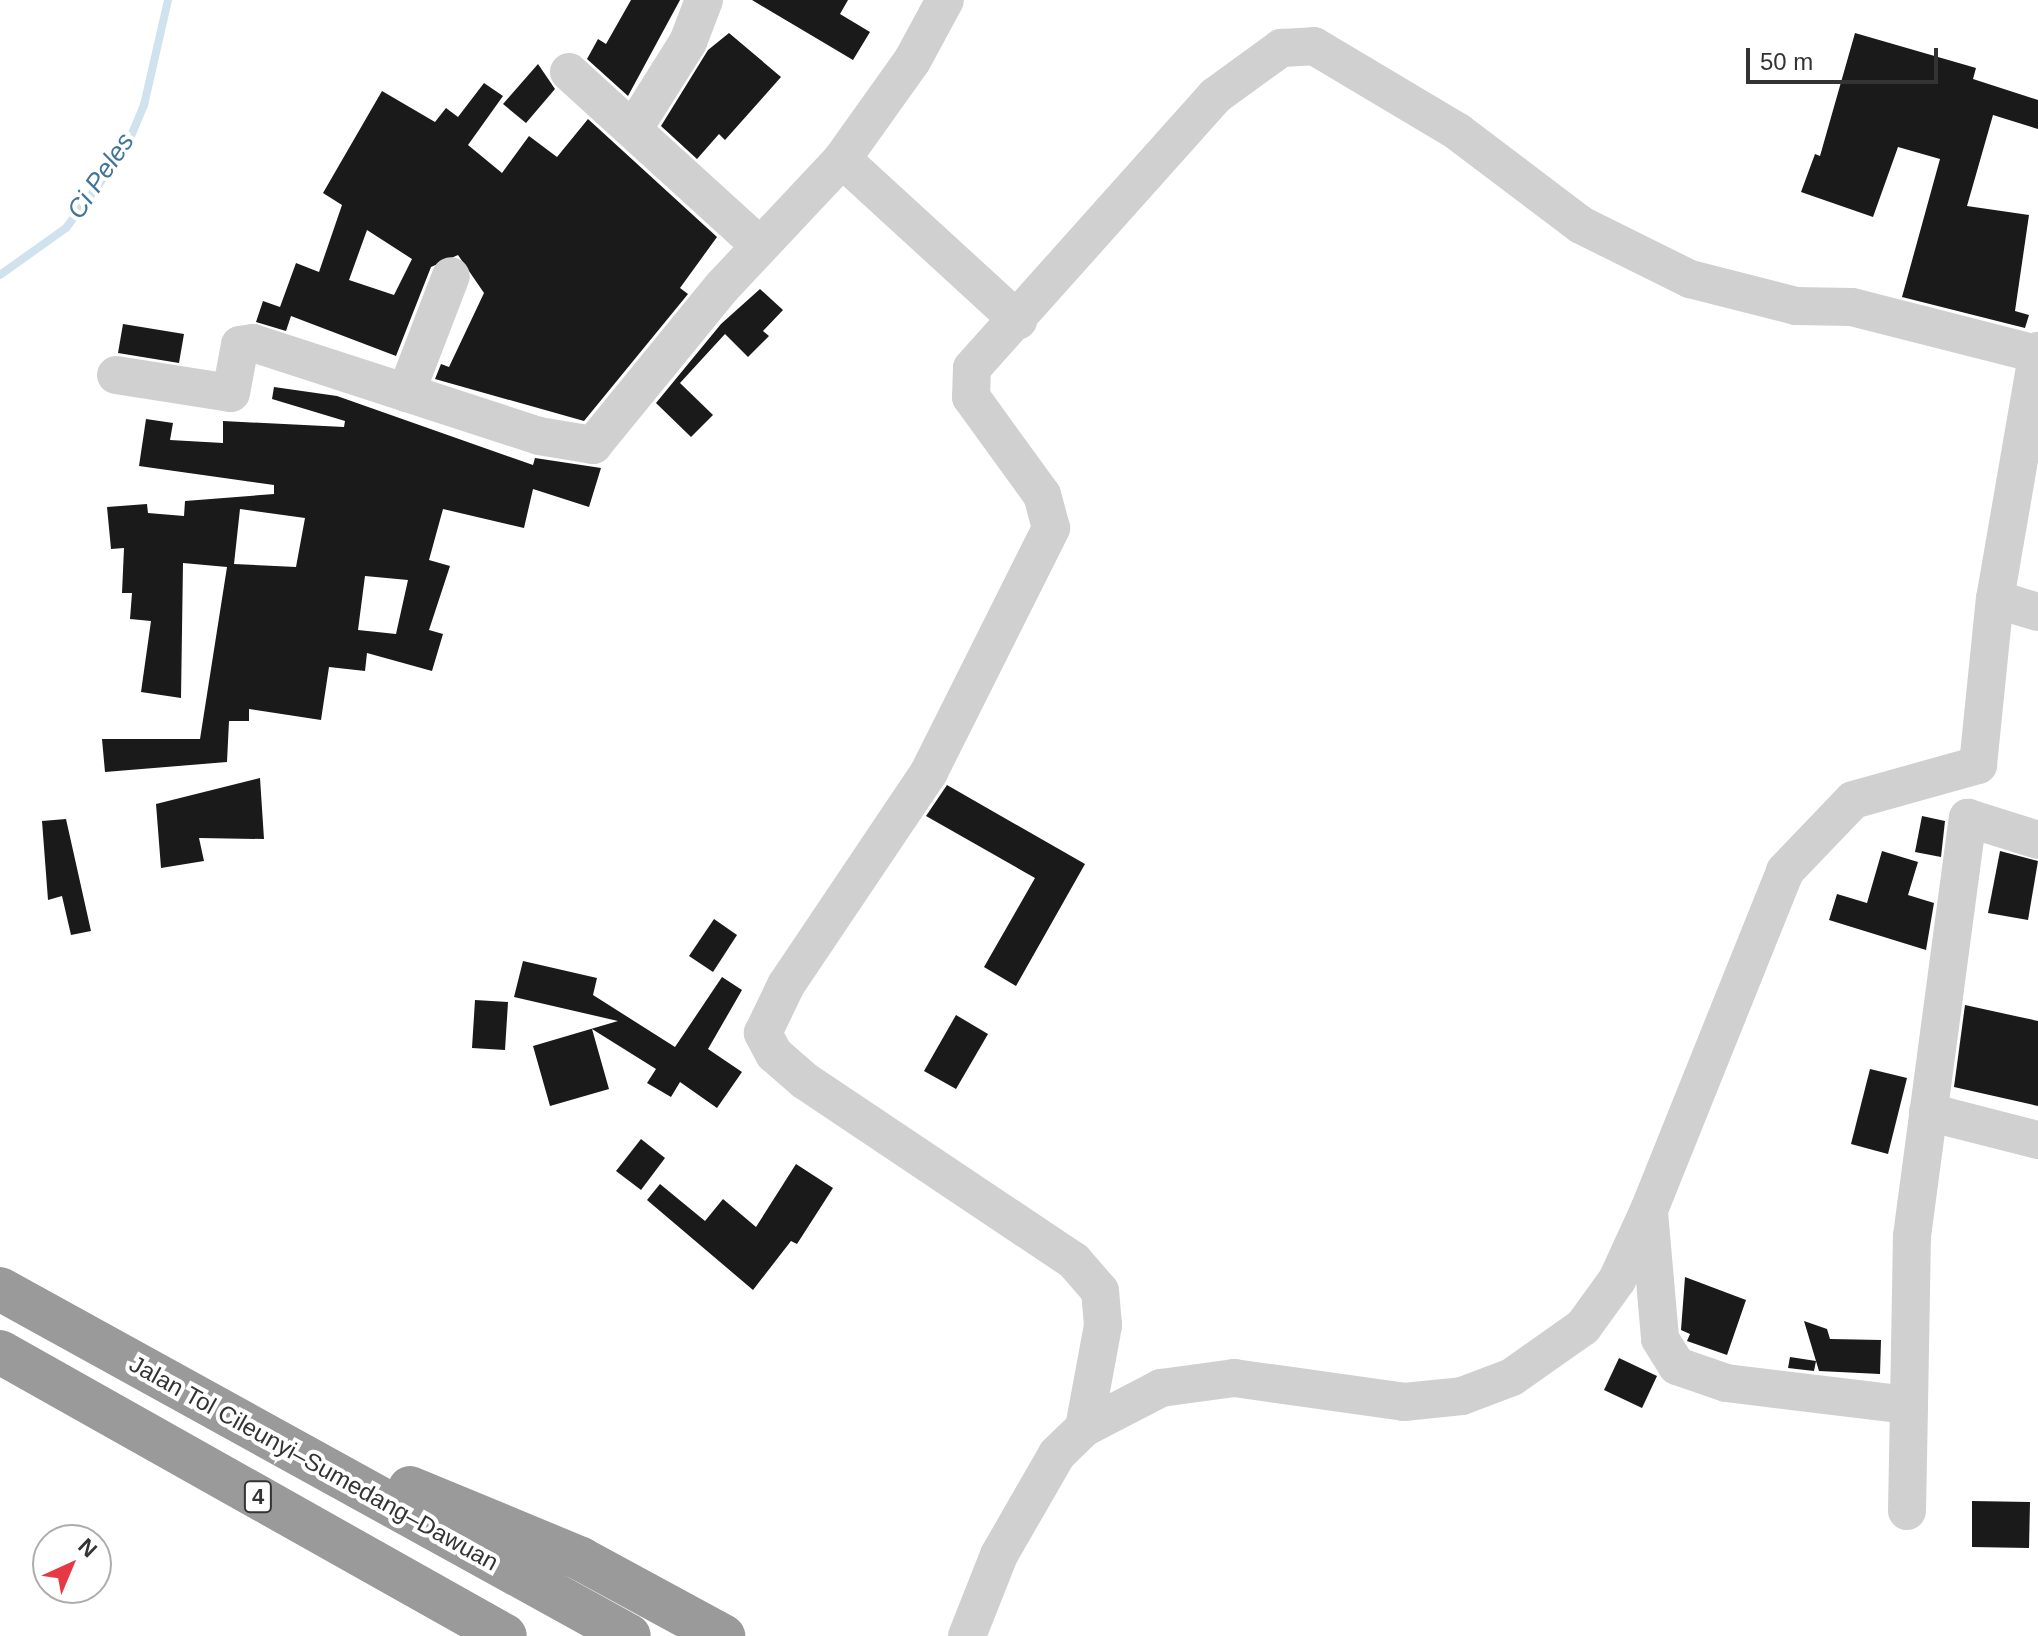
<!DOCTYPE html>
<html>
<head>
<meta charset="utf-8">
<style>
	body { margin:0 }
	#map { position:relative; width:2038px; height:1636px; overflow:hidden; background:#fff; font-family:Arial,sans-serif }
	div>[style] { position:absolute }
	.stream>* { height:8px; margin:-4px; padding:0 4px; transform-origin:4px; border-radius:4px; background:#cfe2ee }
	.building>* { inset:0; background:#1a1a1a }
	.minor>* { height:38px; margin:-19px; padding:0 19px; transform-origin:19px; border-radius:19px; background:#d0d0d0 }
	.highway>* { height:44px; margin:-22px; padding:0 22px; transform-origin:22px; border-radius:22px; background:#9a9a9a }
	span { translate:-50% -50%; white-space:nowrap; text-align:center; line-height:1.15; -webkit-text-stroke:8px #fff; paint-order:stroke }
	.shield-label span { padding:2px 6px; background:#fff; border:2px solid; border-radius:6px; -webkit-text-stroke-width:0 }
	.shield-label { font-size:22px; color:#333; font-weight:700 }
	.street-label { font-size:24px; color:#333 }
	.water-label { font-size:26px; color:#3f7597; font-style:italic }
	.north { position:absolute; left:32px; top:1524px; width:80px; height:80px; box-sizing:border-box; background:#fff; border:2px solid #adadad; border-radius:50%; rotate:44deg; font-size:22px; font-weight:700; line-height:32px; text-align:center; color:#333 }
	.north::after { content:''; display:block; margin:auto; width:28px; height:36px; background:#e63946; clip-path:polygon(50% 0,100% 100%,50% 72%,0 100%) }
	.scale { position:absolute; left:1746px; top:48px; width:192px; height:36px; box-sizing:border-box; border:4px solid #333; border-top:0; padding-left:10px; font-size:24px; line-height:28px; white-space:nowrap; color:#333; -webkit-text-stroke:6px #fff; paint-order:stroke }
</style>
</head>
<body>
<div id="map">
	<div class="stream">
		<div style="left:0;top:275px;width:81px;rotate:-35.5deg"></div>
		<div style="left:66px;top:228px;width:100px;rotate:-53.1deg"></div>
		<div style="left:126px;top:148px;width:47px;rotate:-67.3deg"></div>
		<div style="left:144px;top:105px;width:108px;rotate:-77.1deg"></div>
	</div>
	<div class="building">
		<div style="clip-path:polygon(631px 0,680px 0,628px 96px,587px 59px,598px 39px,606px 44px)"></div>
		<div style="clip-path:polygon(752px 0,848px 0,840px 14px,870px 32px,853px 60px)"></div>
		<div style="clip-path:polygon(729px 33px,781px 77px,725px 140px,719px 134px,697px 159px,661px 126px,708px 50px)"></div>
		<div style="clip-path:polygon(1855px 33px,1976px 68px,1973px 79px,2038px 100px,2038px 129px,1993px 115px,1967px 206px,2029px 215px,2015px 311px,2029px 315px,2025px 328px,1902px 297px,1940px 159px,1898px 147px,1873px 217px,1801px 192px,1815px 154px,1820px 156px)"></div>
		<div style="clip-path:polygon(538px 64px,555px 89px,526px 123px,503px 104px)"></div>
		<div style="clip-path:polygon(evenodd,484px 83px,503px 96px,468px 145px,502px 173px,529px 136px,557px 157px,588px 119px,717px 237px,680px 288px,688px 294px,584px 421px,435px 379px,441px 364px,449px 367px,484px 293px,458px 255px,431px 267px,396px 356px,291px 316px,286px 331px,256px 322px,263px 301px,280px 307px,296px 263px,319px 272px,342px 205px,323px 193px,382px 91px,435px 122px,446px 108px,458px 117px,484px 83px,367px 230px,412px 259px,394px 295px,349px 280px,367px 230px)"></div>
		<div style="clip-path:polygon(760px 289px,783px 310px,763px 331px,769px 336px,748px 357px,725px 334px,680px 383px,713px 415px,691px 437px,656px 403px,721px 324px)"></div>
		<div style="clip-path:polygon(123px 324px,184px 334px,179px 363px,118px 353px)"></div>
		<div style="clip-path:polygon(evenodd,274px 387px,337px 396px,533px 465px,535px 458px,601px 468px,589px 507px,533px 489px,524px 528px,443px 509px,429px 560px,450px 566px,429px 630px,443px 634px,432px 671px,367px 653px,365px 671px,329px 667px,321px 720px,249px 709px,249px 721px,229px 721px,227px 762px,105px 772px,102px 739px,200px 739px,227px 567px,183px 563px,181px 698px,141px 692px,151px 621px,130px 619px,132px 593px,122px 593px,124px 548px,111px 549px,107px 507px,147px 504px,148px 513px,184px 516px,185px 501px,274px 494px,274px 485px,139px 466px,146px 419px,173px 423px,170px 440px,223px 443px,223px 421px,344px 427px,345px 421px,272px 399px,274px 387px,240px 509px,305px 518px,296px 567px,234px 564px,240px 509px,274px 387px,365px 576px,408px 580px,396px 634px,358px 630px,365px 576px)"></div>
		<div style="clip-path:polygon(260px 778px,264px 839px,199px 838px,204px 861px,161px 868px,156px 804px)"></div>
		<div style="clip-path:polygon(947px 785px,1085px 864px,1016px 986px,984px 967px,1035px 878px,926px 816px)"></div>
		<div style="clip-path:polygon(1922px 816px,1945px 821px,1941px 857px,1915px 852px)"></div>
		<div style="clip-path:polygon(66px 819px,91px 931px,71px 935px,62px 896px,48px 900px,42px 821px)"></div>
		<div style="clip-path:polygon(1882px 851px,1918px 862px,1908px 895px,1934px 903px,1926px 950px,1829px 920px,1837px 894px,1867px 903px)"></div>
		<div style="clip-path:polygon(2000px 851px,2038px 861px,2028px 920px,1988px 913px)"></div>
		<div style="clip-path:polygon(714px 919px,737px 935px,713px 972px,689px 956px)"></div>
		<div style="clip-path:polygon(523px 961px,597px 978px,593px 995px,675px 1047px,722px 977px,742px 990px,708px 1049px,742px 1072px,717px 1108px,680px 1082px,671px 1097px,647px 1083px,656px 1069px,592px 1029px,609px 1089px,550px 1106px,533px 1046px,618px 1021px,514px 997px)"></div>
		<div style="clip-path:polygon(475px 1000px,508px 1002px,505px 1050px,472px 1048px)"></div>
		<div style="clip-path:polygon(1965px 1005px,2038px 1021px,2038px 1106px,1954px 1087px)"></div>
		<div style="clip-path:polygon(956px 1015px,988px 1034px,956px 1089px,924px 1071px)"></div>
		<div style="clip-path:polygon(1870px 1069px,1907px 1078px,1888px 1154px,1851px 1144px)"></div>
		<div style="clip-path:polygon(641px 1139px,665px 1158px,641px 1190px,616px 1171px)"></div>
		<div style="clip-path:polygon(796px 1164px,833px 1188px,797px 1244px,791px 1241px,753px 1290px,647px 1200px,660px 1184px,705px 1221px,723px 1199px,756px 1227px)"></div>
		<div style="clip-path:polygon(1685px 1277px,1746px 1300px,1727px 1355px,1687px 1341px,1690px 1334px,1681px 1330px)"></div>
		<div style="clip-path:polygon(1804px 1321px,1827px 1329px,1830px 1339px,1881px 1340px,1880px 1374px,1819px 1371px)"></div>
		<div style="clip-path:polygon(1790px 1357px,1816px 1361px,1814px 1371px,1788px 1368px)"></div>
		<div style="clip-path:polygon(1619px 1358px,1657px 1376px,1642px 1408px,1604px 1390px)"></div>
		<div style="clip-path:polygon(1972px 1501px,2030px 1502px,2029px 1548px,1972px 1547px)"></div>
	</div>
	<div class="minor">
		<div style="left:569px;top:72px;width:258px;rotate:42.3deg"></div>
		<div style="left:634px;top:128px;width:102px;rotate:-57.9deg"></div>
		<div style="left:688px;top:42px;width:45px;rotate:-69.1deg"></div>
		<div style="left:842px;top:159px;width:120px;rotate:-54.5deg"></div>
		<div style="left:912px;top:61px;width:69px;rotate:-61.6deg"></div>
		<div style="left:116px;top:375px;width:116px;rotate:8.9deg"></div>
		<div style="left:231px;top:393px;width:49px;rotate:-79.4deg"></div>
		<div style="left:240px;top:345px;width:13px;rotate:-9deg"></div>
		<div style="left:253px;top:343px;width:301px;rotate:18deg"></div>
		<div style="left:539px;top:436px;width:55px;rotate:9.5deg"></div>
		<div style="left:593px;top:445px;width:204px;rotate:-50.8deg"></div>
		<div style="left:722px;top:287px;width:175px;rotate:-46.8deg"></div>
		<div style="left:842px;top:159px;width:239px;rotate:42.5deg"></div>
		<div style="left:406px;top:393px;width:125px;rotate:-69deg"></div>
		<div style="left:1995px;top:599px;width:45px;rotate:16.8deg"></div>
		<div style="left:1928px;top:1112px;width:114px;rotate:14.3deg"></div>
		<div style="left:1649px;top:1212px;width:127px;rotate:85deg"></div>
		<div style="left:1660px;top:1339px;width:32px;rotate:58deg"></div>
		<div style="left:1677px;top:1366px;width:52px;rotate:19.1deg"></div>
		<div style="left:1726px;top:1383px;width:184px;rotate:6.9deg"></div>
		<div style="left:1909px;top:1405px;width:169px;rotate:-89deg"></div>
		<div style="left:1912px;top:1236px;width:422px;rotate:-82.4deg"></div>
		<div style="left:1968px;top:818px;width:73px;rotate:17.4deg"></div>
		<div style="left:1084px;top:1428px;width:105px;rotate:-79.5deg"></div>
		<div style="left:1103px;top:1325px;width:34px;rotate:-95deg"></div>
		<div style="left:1100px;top:1291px;width:40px;rotate:-131deg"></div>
		<div style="left:1074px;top:1261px;width:324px;rotate:-146.2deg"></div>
		<div style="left:805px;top:1081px;width:41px;rotate:-138.9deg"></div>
		<div style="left:774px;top:1054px;width:24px;rotate:-118deg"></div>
		<div style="left:763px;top:1033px;width:53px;rotate:-64.4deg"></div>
		<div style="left:786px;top:985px;width:257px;rotate:-56.1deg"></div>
		<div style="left:929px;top:772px;width:273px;rotate:-63.4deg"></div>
		<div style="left:1051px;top:528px;width:34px;rotate:-105deg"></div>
		<div style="left:1042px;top:495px;width:121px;rotate:-125.9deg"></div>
		<div style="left:971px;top:397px;width:29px;rotate:-88deg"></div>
		<div style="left:972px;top:368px;width:365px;rotate:-48.2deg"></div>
		<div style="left:1215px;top:96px;width:82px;rotate:-36deg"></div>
		<div style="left:1281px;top:48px;width:33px;rotate:-3deg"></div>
		<div style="left:1314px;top:46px;width:168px;rotate:30.8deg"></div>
		<div style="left:1458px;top:132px;width:154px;rotate:37.1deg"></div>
		<div style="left:1581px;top:225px;width:122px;rotate:26.4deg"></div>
		<div style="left:1690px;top:279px;width:109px;rotate:14.3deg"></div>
		<div style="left:1796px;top:306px;width:56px;rotate:1deg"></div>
		<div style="left:1852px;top:307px;width:191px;rotate:14.3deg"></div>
		<div style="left:1907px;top:1511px;width:106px;rotate:-88.9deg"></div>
		<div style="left:967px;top:1636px;width:87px;rotate:-68.4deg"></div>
		<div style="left:999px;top:1555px;width:116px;rotate:-60.1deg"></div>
		<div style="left:1057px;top:1454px;width:37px;rotate:-44deg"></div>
		<div style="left:1084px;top:1428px;width:87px;rotate:-27.5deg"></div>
		<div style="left:1161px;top:1388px;width:74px;rotate:-7.8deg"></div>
		<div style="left:1234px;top:1378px;width:172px;rotate:8deg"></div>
		<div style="left:1404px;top:1402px;width:58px;rotate:-5.9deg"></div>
		<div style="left:1462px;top:1396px;width:53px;rotate:-20.8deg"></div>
		<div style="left:1512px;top:1377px;width:87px;rotate:-35.2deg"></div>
		<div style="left:1583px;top:1327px;width:58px;rotate:-54.1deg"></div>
		<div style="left:1617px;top:1280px;width:77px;rotate:-65.4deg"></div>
		<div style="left:1649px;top:1210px;width:365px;rotate:-68.1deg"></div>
		<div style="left:1785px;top:871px;width:98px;rotate:-46.2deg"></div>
		<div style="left:1853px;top:800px;width:130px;rotate:-15.6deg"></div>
		<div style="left:1978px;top:765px;width:167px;rotate:-84.2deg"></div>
		<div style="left:1995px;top:599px;width:252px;rotate:-80.2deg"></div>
	</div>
	<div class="highway">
		<div style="left:0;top:1289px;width:718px;rotate:28.88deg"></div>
		<div style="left:0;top:1352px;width:579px;rotate:29.35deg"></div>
		<div style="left:410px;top:1488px;width:185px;rotate:22.5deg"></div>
		<div style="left:581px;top:1559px;width:162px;rotate:28.5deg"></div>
	</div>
	<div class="shield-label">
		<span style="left:258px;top:1497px">4</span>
	</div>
	<div class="street-label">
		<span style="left:314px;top:1463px;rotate:29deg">Jalan Tol Cileunyi–Sumedang–Dawuan</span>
	</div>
	<div class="water-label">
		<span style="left:101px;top:176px;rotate:-56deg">Ci Peles</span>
	</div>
	<div class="north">N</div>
	<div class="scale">50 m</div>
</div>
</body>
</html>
